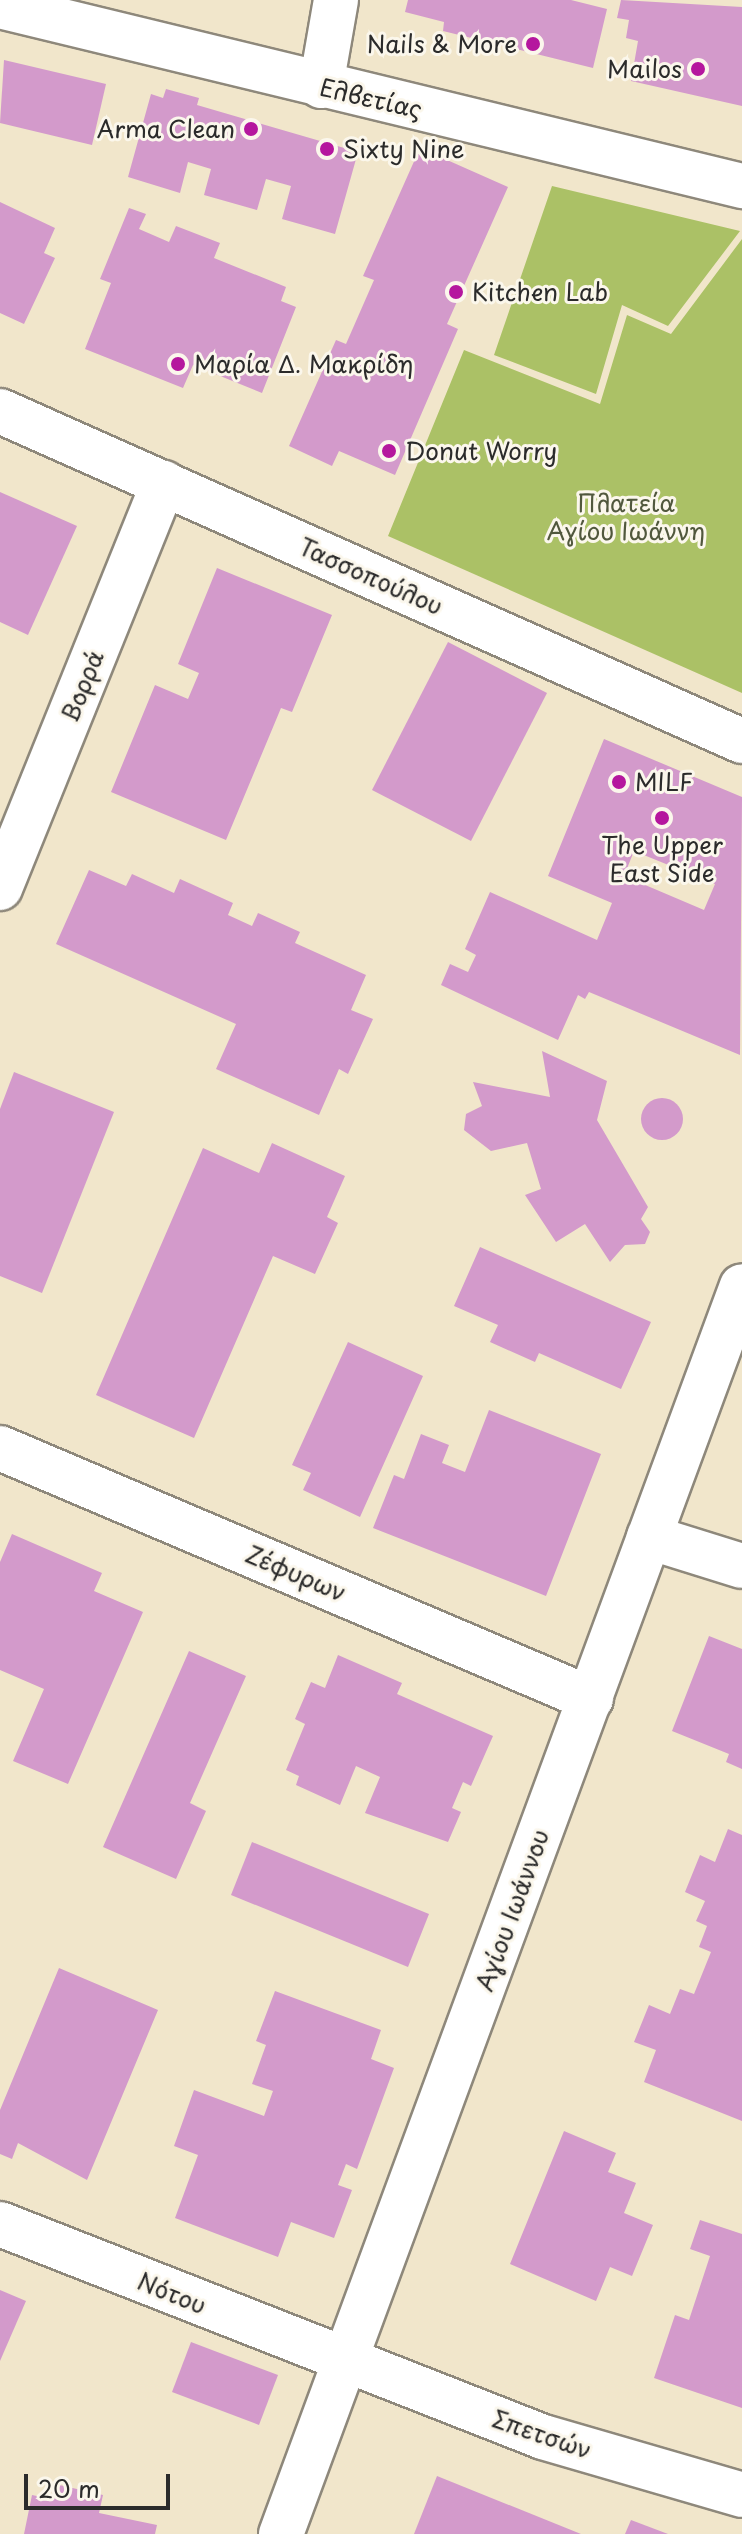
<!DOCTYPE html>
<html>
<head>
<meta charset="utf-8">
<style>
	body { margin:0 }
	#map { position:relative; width:742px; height:2534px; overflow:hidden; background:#f1e6cb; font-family:"Playpen Sans",sans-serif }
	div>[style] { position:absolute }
	.green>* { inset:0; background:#abc166 }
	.building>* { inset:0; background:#d39acb }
	.round { border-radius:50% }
	.roads { filter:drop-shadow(2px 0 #8e887b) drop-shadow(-2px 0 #8e887b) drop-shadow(0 2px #8e887b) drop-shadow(0 -2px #8e887b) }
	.street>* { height:44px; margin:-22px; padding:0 22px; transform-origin:22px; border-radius:22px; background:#fff }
	.secondary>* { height:44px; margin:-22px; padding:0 22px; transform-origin:22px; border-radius:22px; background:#fff }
	.dots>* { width:22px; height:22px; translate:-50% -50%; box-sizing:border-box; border:4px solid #fbf7ec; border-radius:50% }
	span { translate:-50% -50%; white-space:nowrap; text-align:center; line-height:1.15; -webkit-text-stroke:6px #fbf7ec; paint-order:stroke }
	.poi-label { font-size:24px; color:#2b2b2b }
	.right { translate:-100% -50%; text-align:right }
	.left { translate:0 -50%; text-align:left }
	.street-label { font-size:24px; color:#2b2b2b }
	.park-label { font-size:24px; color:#51583d }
	.scale { position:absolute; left:24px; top:2474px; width:146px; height:36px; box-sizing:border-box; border:4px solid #2b2b2b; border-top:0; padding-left:10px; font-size:24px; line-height:28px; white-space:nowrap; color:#2b2b2b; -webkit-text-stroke:6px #fbf7ec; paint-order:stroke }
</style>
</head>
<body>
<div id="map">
	<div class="green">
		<div style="clip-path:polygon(552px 186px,740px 231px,668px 326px,622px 305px,596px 394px,494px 355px)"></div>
		<div style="clip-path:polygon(742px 239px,742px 693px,388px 536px,464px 350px,600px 404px,627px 315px,671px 334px)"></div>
	</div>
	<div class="building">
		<div style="clip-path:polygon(408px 0,571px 0,607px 9px,593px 68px,443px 31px,444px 22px,405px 12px)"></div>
		<div style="clip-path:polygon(621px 0,742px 7px,742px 106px,631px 81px,638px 41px,626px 38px,629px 20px,617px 18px)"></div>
		<div style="clip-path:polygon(4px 60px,106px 84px,92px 145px,0 123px)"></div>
		<div style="clip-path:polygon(166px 89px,199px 98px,197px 105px,358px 152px,335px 234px,282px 219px,291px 186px,266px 179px,257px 210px,204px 195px,211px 169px,188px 162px,180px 193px,128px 177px,151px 94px,163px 98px)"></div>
		<div style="clip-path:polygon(420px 148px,508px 187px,447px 324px,458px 329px,395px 475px,339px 451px,332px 466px,289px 446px,336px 340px,346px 344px,374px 280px,363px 276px)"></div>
		<div style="clip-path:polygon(0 202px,55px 228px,44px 253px,55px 258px,24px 324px,0 313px)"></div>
		<div style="clip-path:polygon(129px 208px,146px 214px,139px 229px,169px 242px,176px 226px,220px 243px,214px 258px,286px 287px,281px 301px,296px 307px,262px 393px,193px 365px,183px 388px,85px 349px,111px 283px,100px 279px)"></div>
		<div style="clip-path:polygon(0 492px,77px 526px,28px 635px,0 622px)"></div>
		<div style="clip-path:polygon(217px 568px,332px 615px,292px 712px,281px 708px,226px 840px,111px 792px,155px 685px,188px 699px,199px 673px,178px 664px)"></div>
		<div style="clip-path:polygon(448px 642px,547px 693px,471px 841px,372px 790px)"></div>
		<div style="clip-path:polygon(evenodd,604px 739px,742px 797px,740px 1055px,589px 992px,585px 999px,578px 995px,558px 1040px,441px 985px,450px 964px,468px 972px,476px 955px,465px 949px,490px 892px,597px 940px,612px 903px,548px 876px,604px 739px,634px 851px,715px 884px,704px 910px,624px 876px,634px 851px)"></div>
		<div style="clip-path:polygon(89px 870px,126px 886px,132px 874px,174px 893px,180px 879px,233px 903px,228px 915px,252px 926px,258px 913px,300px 932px,295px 943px,366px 975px,351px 1010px,373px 1019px,348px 1074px,339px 1069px,319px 1115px,216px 1069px,236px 1024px,56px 944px)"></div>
		<div style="clip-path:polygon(542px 1051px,607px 1081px,597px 1120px,648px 1207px,641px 1219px,650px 1232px,645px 1244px,625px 1245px,610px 1262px,585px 1224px,556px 1242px,525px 1195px,541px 1189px,527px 1143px,491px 1151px,464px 1130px,466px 1114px,482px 1106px,473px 1082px,550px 1097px)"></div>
		<div style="clip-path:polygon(14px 1072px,114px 1112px,42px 1293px,0 1276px,0 1109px)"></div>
		<div class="round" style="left:641px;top:1098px;width:42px;height:42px"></div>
		<div style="clip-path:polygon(272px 1143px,345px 1176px,327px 1217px,338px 1223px,315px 1274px,273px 1256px,194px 1438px,96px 1395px,203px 1148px,259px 1173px)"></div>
		<div style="clip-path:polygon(480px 1247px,651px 1322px,621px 1389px,539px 1353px,535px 1362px,490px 1342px,498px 1325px,454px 1306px)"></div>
		<div style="clip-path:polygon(348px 1342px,423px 1376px,360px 1517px,303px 1490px,311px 1473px,292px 1465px)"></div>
		<div style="clip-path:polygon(489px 1410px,601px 1454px,546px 1596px,373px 1528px,394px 1475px,404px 1479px,421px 1434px,449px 1445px,442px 1463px,465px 1472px)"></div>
		<div style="clip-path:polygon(12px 1534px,102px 1573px,94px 1591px,143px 1612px,68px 1784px,13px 1761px,44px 1689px,0 1670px,0 1562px)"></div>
		<div style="clip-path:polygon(709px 1636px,742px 1649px,742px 1769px,726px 1762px,729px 1754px,672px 1731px)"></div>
		<div style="clip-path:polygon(189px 1651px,246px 1676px,190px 1803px,206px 1811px,176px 1879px,103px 1847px)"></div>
		<div style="clip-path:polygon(338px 1655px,402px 1683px,397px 1694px,493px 1736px,471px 1786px,463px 1782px,452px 1808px,461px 1812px,448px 1842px,365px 1813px,380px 1777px,356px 1766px,340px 1805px,296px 1785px,299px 1776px,286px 1770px,305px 1724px,295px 1719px,311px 1682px,325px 1688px)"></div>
		<div style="clip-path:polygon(728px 1829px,742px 1835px,742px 2121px,644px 2082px,656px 2050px,634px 2042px,649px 2005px,670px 2014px,680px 1989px,694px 1994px,711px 1952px,699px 1947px,707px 1926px,696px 1921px,705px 1901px,685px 1892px,700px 1855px,715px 1862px)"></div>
		<div style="clip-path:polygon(252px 1842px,429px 1914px,408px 1967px,231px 1895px)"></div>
		<div style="clip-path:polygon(59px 1968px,158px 2010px,87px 2180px,18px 2143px,12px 2159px,0 2154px,0 2110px)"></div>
		<div style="clip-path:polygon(275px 1991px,381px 2030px,371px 2059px,394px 2068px,357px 2169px,346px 2164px,338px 2185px,352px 2190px,334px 2238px,291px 2222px,278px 2257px,175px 2218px,198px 2155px,174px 2146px,194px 2090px,264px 2116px,273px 2091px,252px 2084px,266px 2045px,256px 2041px)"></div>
		<div style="clip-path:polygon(564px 2131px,616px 2153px,608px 2172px,636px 2183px,624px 2213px,653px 2225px,632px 2276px,610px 2267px,596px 2301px,510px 2264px)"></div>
		<div style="clip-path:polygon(700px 2220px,742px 2234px,742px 2408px,654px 2378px,675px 2315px,689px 2320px,710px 2256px,690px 2249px)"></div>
		<div style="clip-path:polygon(0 2290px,26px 2301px,0 2361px)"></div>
		<div style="clip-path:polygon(191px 2342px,278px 2375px,259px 2425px,172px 2392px)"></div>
		<div style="clip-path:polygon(437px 2476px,581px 2534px,414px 2534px)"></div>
		<div style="clip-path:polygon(55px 2484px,103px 2495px,99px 2513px,157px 2525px,155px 2534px,24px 2534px,32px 2495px,51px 2499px)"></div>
		<div style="clip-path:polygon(631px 2520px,668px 2534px,625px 2534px)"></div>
	</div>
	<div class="roads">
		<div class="street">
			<div style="left:321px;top:86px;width:87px;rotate:-80.1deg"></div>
			<div style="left:0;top:888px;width:437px;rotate:-68deg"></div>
			<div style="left:0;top:1448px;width:642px;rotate:23.01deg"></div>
			<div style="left:649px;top:1537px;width:97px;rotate:17.3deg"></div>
			<div style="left:0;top:2224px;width:583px;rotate:21.42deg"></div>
			<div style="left:543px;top:2437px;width:207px;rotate:16.2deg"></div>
		</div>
		<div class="secondary">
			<div style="left:0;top:6px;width:764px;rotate:13.64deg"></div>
			<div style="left:0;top:411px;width:812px;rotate:23.98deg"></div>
			<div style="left:281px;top:2534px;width:1330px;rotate:-69.73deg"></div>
		</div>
	</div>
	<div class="dots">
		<div style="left:533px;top:44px;background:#b5179e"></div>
		<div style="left:698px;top:69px;background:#b5179e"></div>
		<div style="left:251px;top:129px;background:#b5179e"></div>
		<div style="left:327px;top:149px;background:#b5179e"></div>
		<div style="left:456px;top:292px;background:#b5179e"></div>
		<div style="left:178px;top:364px;background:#b5179e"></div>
		<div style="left:389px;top:451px;background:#b5179e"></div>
		<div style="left:619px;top:782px;background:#b5179e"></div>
		<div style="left:662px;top:818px;background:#b5179e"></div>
	</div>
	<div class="poi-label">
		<span class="right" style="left:517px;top:44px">Nails &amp; More</span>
		<span class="right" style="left:682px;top:69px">Mailos</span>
		<span class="right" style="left:235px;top:129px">Arma Clean</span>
		<span class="left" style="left:343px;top:149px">Sixty Nine</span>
		<span class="left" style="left:472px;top:292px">Kitchen Lab</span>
		<span class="left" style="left:194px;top:364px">Μαρία Δ. Μακρίδη</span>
		<span class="left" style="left:405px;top:451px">Donut Worry</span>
		<span class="left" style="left:635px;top:782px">MILF</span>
		<span style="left:662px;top:859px">The Upper<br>East Side</span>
	</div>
	<div class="street-label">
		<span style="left:371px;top:98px;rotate:13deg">Ελβετίας</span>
		<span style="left:371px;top:576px;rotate:24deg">Τασσοπούλου</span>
		<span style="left:82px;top:686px;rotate:-68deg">Βορρά</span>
		<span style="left:296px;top:1573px;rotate:23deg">Ζέφυρων</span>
		<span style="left:512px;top:1910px;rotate:-70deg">Αγίου Ιωάννου</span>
		<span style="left:172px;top:2293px;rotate:22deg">Νότου</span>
		<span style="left:542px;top:2434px;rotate:19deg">Σπετσών</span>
	</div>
	<div class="park-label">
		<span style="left:626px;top:517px">Πλατεία<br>Αγίου Ιωάννη</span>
	</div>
	<div class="scale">20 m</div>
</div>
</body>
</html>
